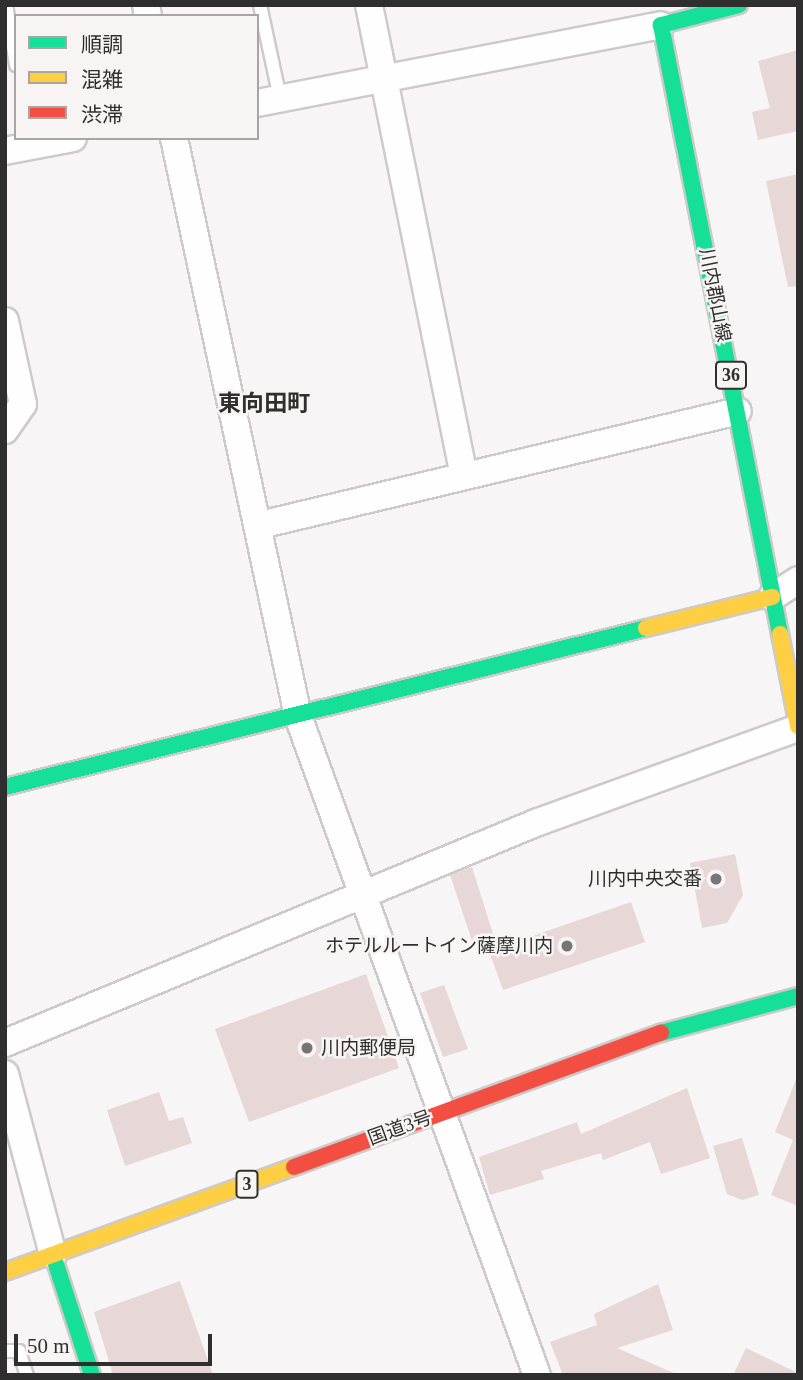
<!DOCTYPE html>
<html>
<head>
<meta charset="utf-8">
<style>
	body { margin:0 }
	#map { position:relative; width:803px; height:1380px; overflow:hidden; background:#f7f5f5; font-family:"Times New Roman","Noto Sans JP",serif }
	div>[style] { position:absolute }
	.building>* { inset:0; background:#e8d7d7 }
	.roads { filter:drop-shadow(2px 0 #cccaca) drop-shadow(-2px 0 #cccaca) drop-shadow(0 2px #cccaca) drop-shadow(0 -2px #cccaca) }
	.lane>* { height:12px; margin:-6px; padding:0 6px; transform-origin:6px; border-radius:6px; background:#fefefe }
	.street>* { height:26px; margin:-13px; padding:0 13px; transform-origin:13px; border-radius:13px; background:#fefefe }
	.fast>* { height:16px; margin:-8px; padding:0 8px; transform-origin:8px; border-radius:8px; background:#16e098 }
	.slow>* { height:16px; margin:-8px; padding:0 8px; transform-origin:8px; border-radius:8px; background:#ffcf43 }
	.jam>* { height:16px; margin:-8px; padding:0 8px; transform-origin:8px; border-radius:8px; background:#f24e42 }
	.dots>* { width:19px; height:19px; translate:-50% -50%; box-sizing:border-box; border:4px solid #f8f4f4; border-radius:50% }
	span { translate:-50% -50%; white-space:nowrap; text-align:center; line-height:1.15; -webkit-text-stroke:5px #f8f4f4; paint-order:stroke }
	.shield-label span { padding:2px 5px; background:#f8f4f4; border:2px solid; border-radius:5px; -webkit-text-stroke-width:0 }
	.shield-label { font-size:18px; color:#302f2f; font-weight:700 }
	.street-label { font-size:19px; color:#302f2f }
	.poi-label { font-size:19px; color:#302f2f }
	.right { translate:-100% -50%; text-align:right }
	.left { translate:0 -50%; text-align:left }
	.quarter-label { font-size:23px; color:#302f2f; font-weight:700 }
	.frame { position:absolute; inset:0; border:7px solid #302f2f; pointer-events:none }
	.legend { position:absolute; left:14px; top:14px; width:245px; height:126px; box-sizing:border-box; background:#f8f4f4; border:2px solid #a8a5a5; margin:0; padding:9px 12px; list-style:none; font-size:21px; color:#302f2f }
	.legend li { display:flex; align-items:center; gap:14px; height:35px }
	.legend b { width:35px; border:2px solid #a8a5a5 }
	.scale { position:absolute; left:14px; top:1334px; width:198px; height:32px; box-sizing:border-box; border:4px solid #302f2f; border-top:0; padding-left:9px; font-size:21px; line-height:24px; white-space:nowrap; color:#302f2f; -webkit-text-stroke:5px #f8f4f4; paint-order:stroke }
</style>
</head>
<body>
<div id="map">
	<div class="building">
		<div style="clip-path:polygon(798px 50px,798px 131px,758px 140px,752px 112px,770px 108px,758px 61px)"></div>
		<div style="clip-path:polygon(798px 174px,798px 286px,788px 287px,766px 181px)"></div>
		<div style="clip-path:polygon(735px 854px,743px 895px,727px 923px,702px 928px,690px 863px)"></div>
		<div style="clip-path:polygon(472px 867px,495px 940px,474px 947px,450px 875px)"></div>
		<div style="clip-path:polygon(631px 902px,645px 942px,503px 990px,489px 951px)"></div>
		<div style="clip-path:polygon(366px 974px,399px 1068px,249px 1122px,215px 1029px)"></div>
		<div style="clip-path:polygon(444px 985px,468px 1049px,443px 1057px,420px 993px)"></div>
		<div style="clip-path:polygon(797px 1077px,798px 1078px,798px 1206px,771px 1195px,793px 1140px,775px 1132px)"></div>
		<div style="clip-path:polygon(687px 1088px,710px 1158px,661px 1174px,650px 1142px,603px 1160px,601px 1153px,541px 1171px,544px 1179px,490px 1195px,479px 1157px,577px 1122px,581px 1134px)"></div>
		<div style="clip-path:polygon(159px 1092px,169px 1121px,183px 1117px,192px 1143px,125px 1166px,107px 1110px)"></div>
		<div style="clip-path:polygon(742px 1138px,759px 1195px,742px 1200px,727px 1194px,713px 1146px)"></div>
		<div style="clip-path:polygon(180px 1281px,213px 1375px,113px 1375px,94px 1312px)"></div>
		<div style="clip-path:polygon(658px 1284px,673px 1330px,617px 1348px,678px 1375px,563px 1375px,550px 1342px,597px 1325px,594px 1314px)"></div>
		<div style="clip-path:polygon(746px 1348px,798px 1373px,798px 1375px,733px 1375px)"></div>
	</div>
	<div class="roads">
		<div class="lane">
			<div style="left:6px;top:5px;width:61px;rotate:80.5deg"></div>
			<div style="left:260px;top:5px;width:95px;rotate:77.9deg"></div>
			<div style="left:5px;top:1351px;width:14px"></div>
			<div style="left:19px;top:1351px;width:25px;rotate:72deg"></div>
		</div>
		<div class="street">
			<div style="left:146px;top:5px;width:11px;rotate:80deg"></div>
			<div style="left:369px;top:5px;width:480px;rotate:78.6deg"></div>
			<div style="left:257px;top:103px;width:411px;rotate:-10.9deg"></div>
			<div style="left:174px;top:138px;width:591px;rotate:77.89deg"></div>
			<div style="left:298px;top:716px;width:701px;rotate:70.07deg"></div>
			<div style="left:5px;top:151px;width:69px;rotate:-10.8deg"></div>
			<div style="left:5px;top:321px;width:85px;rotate:77.8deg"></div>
			<div style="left:23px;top:404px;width:32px;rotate:125deg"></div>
			<div style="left:260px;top:525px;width:491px;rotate:-13.4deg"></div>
			<div style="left:772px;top:597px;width:31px;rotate:-33deg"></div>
			<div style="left:5px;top:1043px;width:577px;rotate:-22.52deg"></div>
			<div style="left:538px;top:822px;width:276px;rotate:-19.9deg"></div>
			<div style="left:5px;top:1074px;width:187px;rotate:75.1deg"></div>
		</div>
		<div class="fast">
			<div style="left:739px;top:5px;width:81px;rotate:165.6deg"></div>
			<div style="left:661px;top:25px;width:621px;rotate:78.94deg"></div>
			<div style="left:5px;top:787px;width:660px;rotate:-13.93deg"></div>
			<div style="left:661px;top:1033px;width:142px;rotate:-15.1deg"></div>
			<div style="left:53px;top:1255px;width:126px;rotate:72deg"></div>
		</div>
		<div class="slow">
			<div style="left:646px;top:628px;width:130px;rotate:-13.8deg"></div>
			<div style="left:780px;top:634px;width:94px;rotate:78.9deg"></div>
			<div style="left:5px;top:1272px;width:307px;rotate:-20deg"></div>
		</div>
		<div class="jam">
			<div style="left:294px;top:1167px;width:391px;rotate:-20.1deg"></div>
		</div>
	</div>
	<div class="dots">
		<div style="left:716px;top:879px;background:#767474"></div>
		<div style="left:567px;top:946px;background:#767474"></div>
		<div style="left:307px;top:1048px;background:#767474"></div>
	</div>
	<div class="shield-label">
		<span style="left:731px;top:375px">36</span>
		<span style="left:247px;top:1184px">3</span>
	</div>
	<div class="street-label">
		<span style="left:715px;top:295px;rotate:79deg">川内郡山線</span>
		<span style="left:400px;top:1128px;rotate:-20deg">国道3号</span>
	</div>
	<div class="poi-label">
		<span class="right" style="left:702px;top:879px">川内中央交番</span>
		<span class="right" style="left:553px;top:946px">ホテルルートイン薩摩川内</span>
		<span class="left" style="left:321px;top:1048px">川内郵便局</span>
	</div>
	<div class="quarter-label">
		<span style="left:264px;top:404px">東向田町</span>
	</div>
	<div class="frame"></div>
	<ul class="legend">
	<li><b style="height:9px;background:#16e098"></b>順調</li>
	<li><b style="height:9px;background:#ffcf43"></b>混雑</li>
	<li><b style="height:9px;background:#f24e42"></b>渋滞</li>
	</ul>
	<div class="scale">50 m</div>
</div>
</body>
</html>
